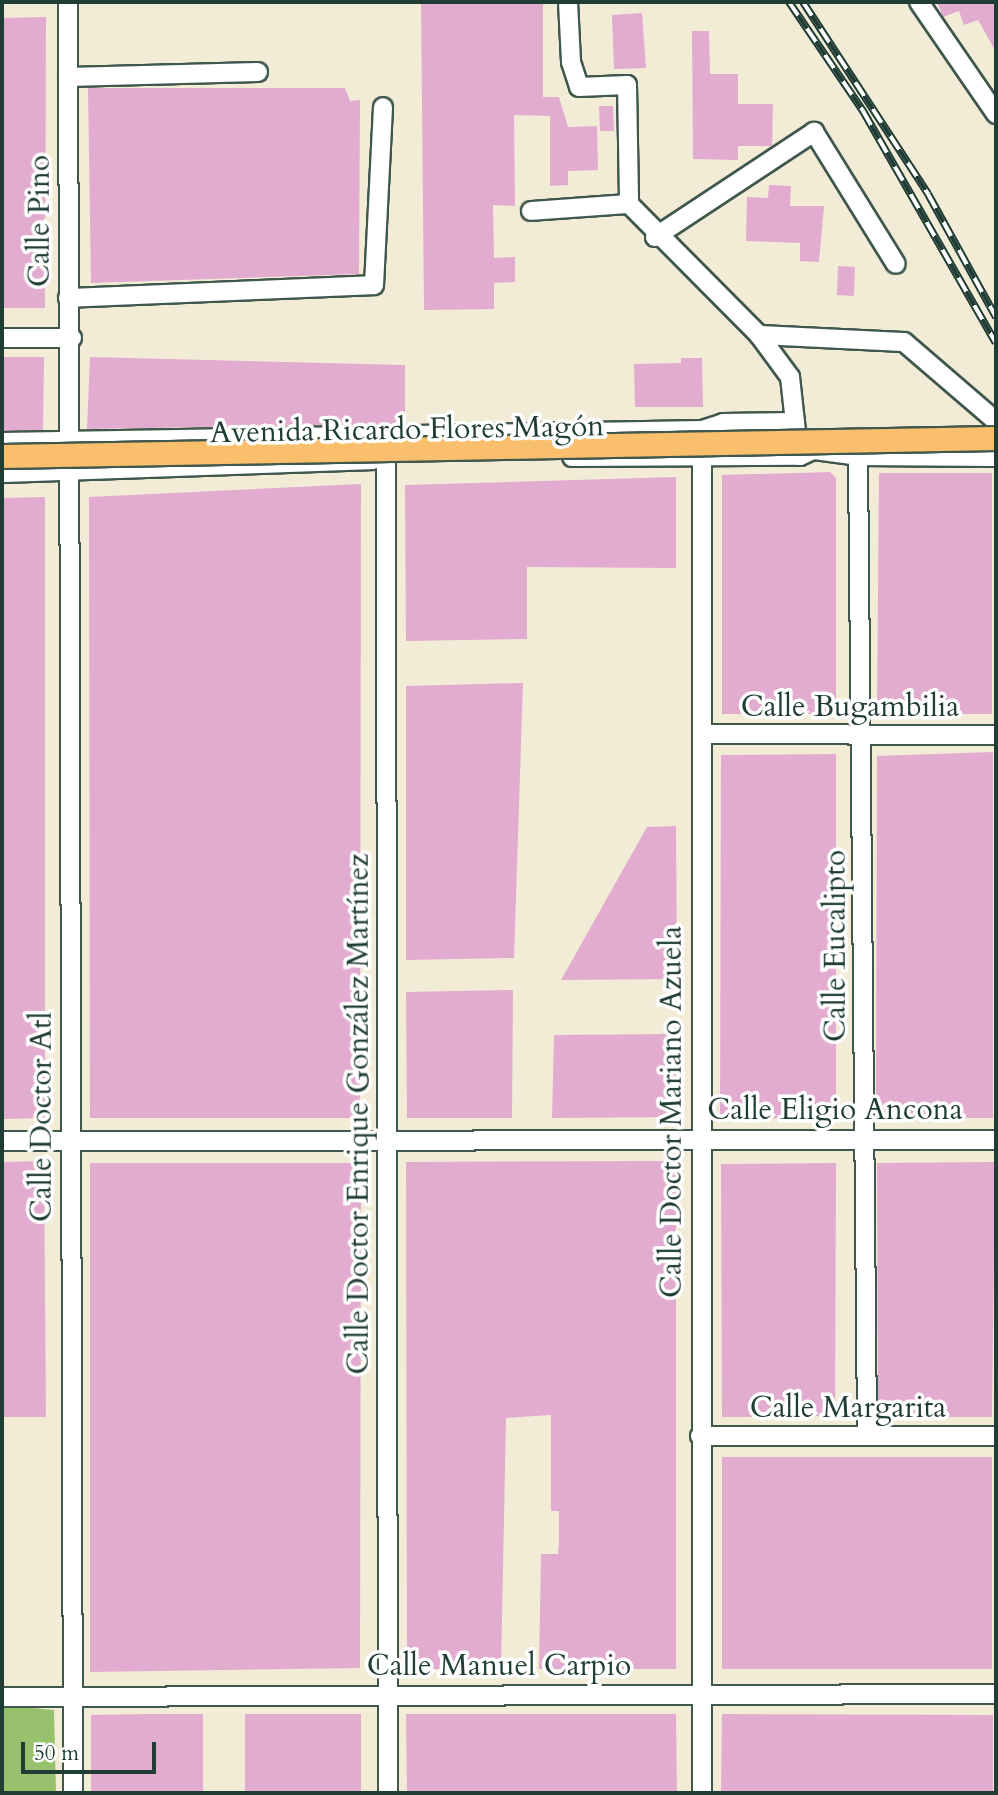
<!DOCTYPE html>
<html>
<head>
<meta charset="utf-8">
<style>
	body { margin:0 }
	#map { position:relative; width:998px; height:1795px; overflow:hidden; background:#f2ecd6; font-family:Cardo,serif }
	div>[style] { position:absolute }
	.green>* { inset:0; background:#98c16d }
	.building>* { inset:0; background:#e2abd0 }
	.roads { filter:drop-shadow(2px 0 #3f574c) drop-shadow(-2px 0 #3f574c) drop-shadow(0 2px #3f574c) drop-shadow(0 -2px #3f574c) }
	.minor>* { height:18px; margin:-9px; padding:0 9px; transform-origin:9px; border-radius:9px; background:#fff }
	.rail>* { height:8px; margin-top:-4px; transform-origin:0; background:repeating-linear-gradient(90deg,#fff 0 16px,#1f3d34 0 32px); box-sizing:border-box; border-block:2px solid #1f3d34 }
	.bridges { filter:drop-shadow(2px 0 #3f574c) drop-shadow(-2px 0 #3f574c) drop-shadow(0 2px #3f574c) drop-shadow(0 -2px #3f574c) }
	.major-bridge>* { height:23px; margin:-11.5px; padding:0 11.5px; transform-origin:11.5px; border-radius:11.5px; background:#f9bf6c }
	span { translate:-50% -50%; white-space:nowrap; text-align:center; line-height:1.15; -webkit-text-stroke:7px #fff; paint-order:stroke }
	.street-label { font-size:30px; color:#1f3d34 }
	.frame { position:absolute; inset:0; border:4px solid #1f3d34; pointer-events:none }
	.scale { position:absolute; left:21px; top:1742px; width:135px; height:32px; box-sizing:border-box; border:4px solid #1f3d34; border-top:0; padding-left:9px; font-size:21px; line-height:24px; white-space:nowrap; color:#1f3d34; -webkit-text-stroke:5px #fff; paint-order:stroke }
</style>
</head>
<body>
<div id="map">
	<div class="green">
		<div style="clip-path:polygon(2px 1705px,54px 1710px,56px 1793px,2px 1793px)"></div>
	</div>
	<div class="building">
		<div style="clip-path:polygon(421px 2px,543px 2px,543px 97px,559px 97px,568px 127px,597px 126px,598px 170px,568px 171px,568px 185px,550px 186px,550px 116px,514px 115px,515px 206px,493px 205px,494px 258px,515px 257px,515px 282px,494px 283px,494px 309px,424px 310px)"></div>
		<div style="clip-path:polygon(937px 2px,996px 2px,996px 52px,978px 20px,964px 25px,959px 11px,943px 17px)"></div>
		<div style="clip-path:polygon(642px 13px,646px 68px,614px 69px,612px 15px)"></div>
		<div style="clip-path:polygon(46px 17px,45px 308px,2px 308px,2px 18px)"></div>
		<div style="clip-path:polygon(692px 31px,709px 31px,710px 74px,738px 74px,738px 104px,773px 104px,772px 146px,738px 146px,738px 160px,693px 159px)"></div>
		<div style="clip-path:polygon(88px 88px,345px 88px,350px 101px,360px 100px,359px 274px,91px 283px)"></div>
		<div style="clip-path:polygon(599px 106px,613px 106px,614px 131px,600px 131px)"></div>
		<div style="clip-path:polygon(769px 185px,791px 186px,790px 206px,824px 206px,819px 262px,800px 261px,800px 243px,746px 241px,747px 197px,768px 198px)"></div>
		<div style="clip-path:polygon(838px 266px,855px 267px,854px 296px,837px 295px)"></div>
		<div style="clip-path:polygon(2px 357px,44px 357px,43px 430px,2px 431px)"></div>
		<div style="clip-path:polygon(90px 357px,405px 365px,405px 424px,87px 429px)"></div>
		<div style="clip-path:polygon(681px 358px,702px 358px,703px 407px,635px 407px,634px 364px,681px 363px)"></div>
		<div style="clip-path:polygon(830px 472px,836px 478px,836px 714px,722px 714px,722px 475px)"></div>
		<div style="clip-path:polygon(879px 473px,992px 473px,992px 714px,877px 714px)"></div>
		<div style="clip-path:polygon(676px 477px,676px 568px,527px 567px,527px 639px,406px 641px,405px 485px)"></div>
		<div style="clip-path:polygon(361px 484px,360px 1118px,90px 1118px,89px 497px)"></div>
		<div style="clip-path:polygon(45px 497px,45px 1118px,2px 1119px,2px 498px)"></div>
		<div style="clip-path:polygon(523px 683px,514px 958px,406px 960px,406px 686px)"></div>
		<div style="clip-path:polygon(993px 752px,993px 1118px,876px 1118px,877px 756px)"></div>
		<div style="clip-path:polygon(836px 754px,836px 1118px,720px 1119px,721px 755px)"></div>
		<div style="clip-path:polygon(676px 826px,677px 979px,561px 980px,647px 827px)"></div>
		<div style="clip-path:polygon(513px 990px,512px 1118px,407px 1118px,406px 992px)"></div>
		<div style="clip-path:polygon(676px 1034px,676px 1117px,552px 1118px,554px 1035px)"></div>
		<div style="clip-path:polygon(44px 1161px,46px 1417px,2px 1417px,2px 1162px)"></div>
		<div style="clip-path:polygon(676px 1161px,676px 1669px,539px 1669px,541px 1554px,558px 1554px,559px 1541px,559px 1511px,551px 1511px,551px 1415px,506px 1418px,501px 1669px,407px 1669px,406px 1162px)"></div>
		<div style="clip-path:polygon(995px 1162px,992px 1417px,878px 1417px,877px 1163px)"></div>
		<div style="clip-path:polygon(90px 1163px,361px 1163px,360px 1668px,90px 1672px)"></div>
		<div style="clip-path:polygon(836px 1163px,835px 1416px,722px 1417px,721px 1164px)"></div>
		<div style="clip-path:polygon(722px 1457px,992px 1457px,992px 1669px,722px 1669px)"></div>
		<div style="clip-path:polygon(149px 1714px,203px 1714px,203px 1793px,91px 1793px,91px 1715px)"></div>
		<div style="clip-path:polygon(245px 1714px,361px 1714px,361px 1793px,245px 1793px)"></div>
		<div style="clip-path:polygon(406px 1714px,676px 1714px,677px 1793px,407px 1793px)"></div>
		<div style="clip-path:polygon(722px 1714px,993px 1715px,993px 1793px,721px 1793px)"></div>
	</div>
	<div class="roads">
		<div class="minor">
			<div style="left:68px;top:2px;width:1791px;rotate:89.84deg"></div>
			<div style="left:568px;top:2px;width:60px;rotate:87.1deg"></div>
			<div style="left:571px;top:62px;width:26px;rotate:72deg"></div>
			<div style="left:579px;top:87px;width:48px;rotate:-2.4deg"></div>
			<div style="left:627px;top:85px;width:119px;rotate:89deg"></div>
			<div style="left:629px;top:204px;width:185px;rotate:45.2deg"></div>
			<div style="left:759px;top:335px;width:52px;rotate:53.6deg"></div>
			<div style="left:790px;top:377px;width:54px;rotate:83.7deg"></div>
			<div style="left:919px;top:2px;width:136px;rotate:55.5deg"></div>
			<div style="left:68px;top:77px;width:190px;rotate:-1.5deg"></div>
			<div style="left:531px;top:211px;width:98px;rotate:-4.1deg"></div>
			<div style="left:655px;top:237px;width:191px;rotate:-33.4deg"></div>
			<div style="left:814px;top:132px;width:155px;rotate:58.2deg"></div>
			<div style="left:68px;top:298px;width:306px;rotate:-2.4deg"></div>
			<div style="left:374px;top:285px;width:178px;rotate:-87.1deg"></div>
			<div style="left:759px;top:335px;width:145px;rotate:2.8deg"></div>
			<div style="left:904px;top:342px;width:121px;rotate:40.7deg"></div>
			<div style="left:2px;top:338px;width:70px"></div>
			<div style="left:386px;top:435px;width:1358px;rotate:89.92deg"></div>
			<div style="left:2px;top:442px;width:700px;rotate:-0.98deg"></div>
			<div style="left:702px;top:430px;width:22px;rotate:-18deg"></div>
			<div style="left:723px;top:423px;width:72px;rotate:-0.8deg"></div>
			<div style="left:807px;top:449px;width:51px;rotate:7.8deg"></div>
			<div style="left:858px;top:456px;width:138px;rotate:0.4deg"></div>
			<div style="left:858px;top:456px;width:980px;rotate:89.47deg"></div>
			<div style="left:572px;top:457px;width:228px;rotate:-0.3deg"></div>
			<div style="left:800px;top:456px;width:14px;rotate:-25deg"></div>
			<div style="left:2px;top:473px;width:371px;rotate:-2deg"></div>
			<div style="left:703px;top:734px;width:293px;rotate:0.2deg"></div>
			<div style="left:2px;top:1141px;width:994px;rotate:-0.06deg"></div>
			<div style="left:700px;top:1436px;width:296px"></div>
			<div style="left:2px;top:1697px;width:994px;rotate:-0.17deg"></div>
			<div style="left:702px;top:1793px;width:1363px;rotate:-90deg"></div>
		</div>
	</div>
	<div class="rail">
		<div style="left:789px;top:2px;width:132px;rotate:55.8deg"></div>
		<div style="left:863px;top:111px;width:267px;rotate:60.2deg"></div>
		<div style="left:803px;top:2px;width:229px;rotate:56.9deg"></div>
		<div style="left:928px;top:194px;width:141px;rotate:61.1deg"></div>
	</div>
	<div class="bridges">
		<div class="major-bridge">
			<div style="left:2px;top:456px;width:994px;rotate:-1.04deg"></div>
		</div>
	</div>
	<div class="street-label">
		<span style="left:40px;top:221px;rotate:-90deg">Calle Pino</span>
		<span style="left:407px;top:430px;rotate:-1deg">Avenida Ricardo Flores Magón</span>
		<span style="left:850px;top:707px">Calle Bugambilia</span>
		<span style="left:836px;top:946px;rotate:-90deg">Calle Eucalipto</span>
		<span style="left:835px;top:1110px">Calle Eligio Ancona</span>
		<span style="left:672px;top:1112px;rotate:-90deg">Calle Doctor Mariano Azuela</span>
		<span style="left:359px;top:1114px;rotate:-90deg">Calle Doctor Enrique González Martínez</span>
		<span style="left:42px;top:1117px;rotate:-90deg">Calle Doctor Atl</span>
		<span style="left:848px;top:1408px">Calle Margarita</span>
		<span style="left:499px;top:1666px">Calle Manuel Carpio</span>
	</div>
	<div class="frame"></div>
	<div class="scale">50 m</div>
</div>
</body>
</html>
